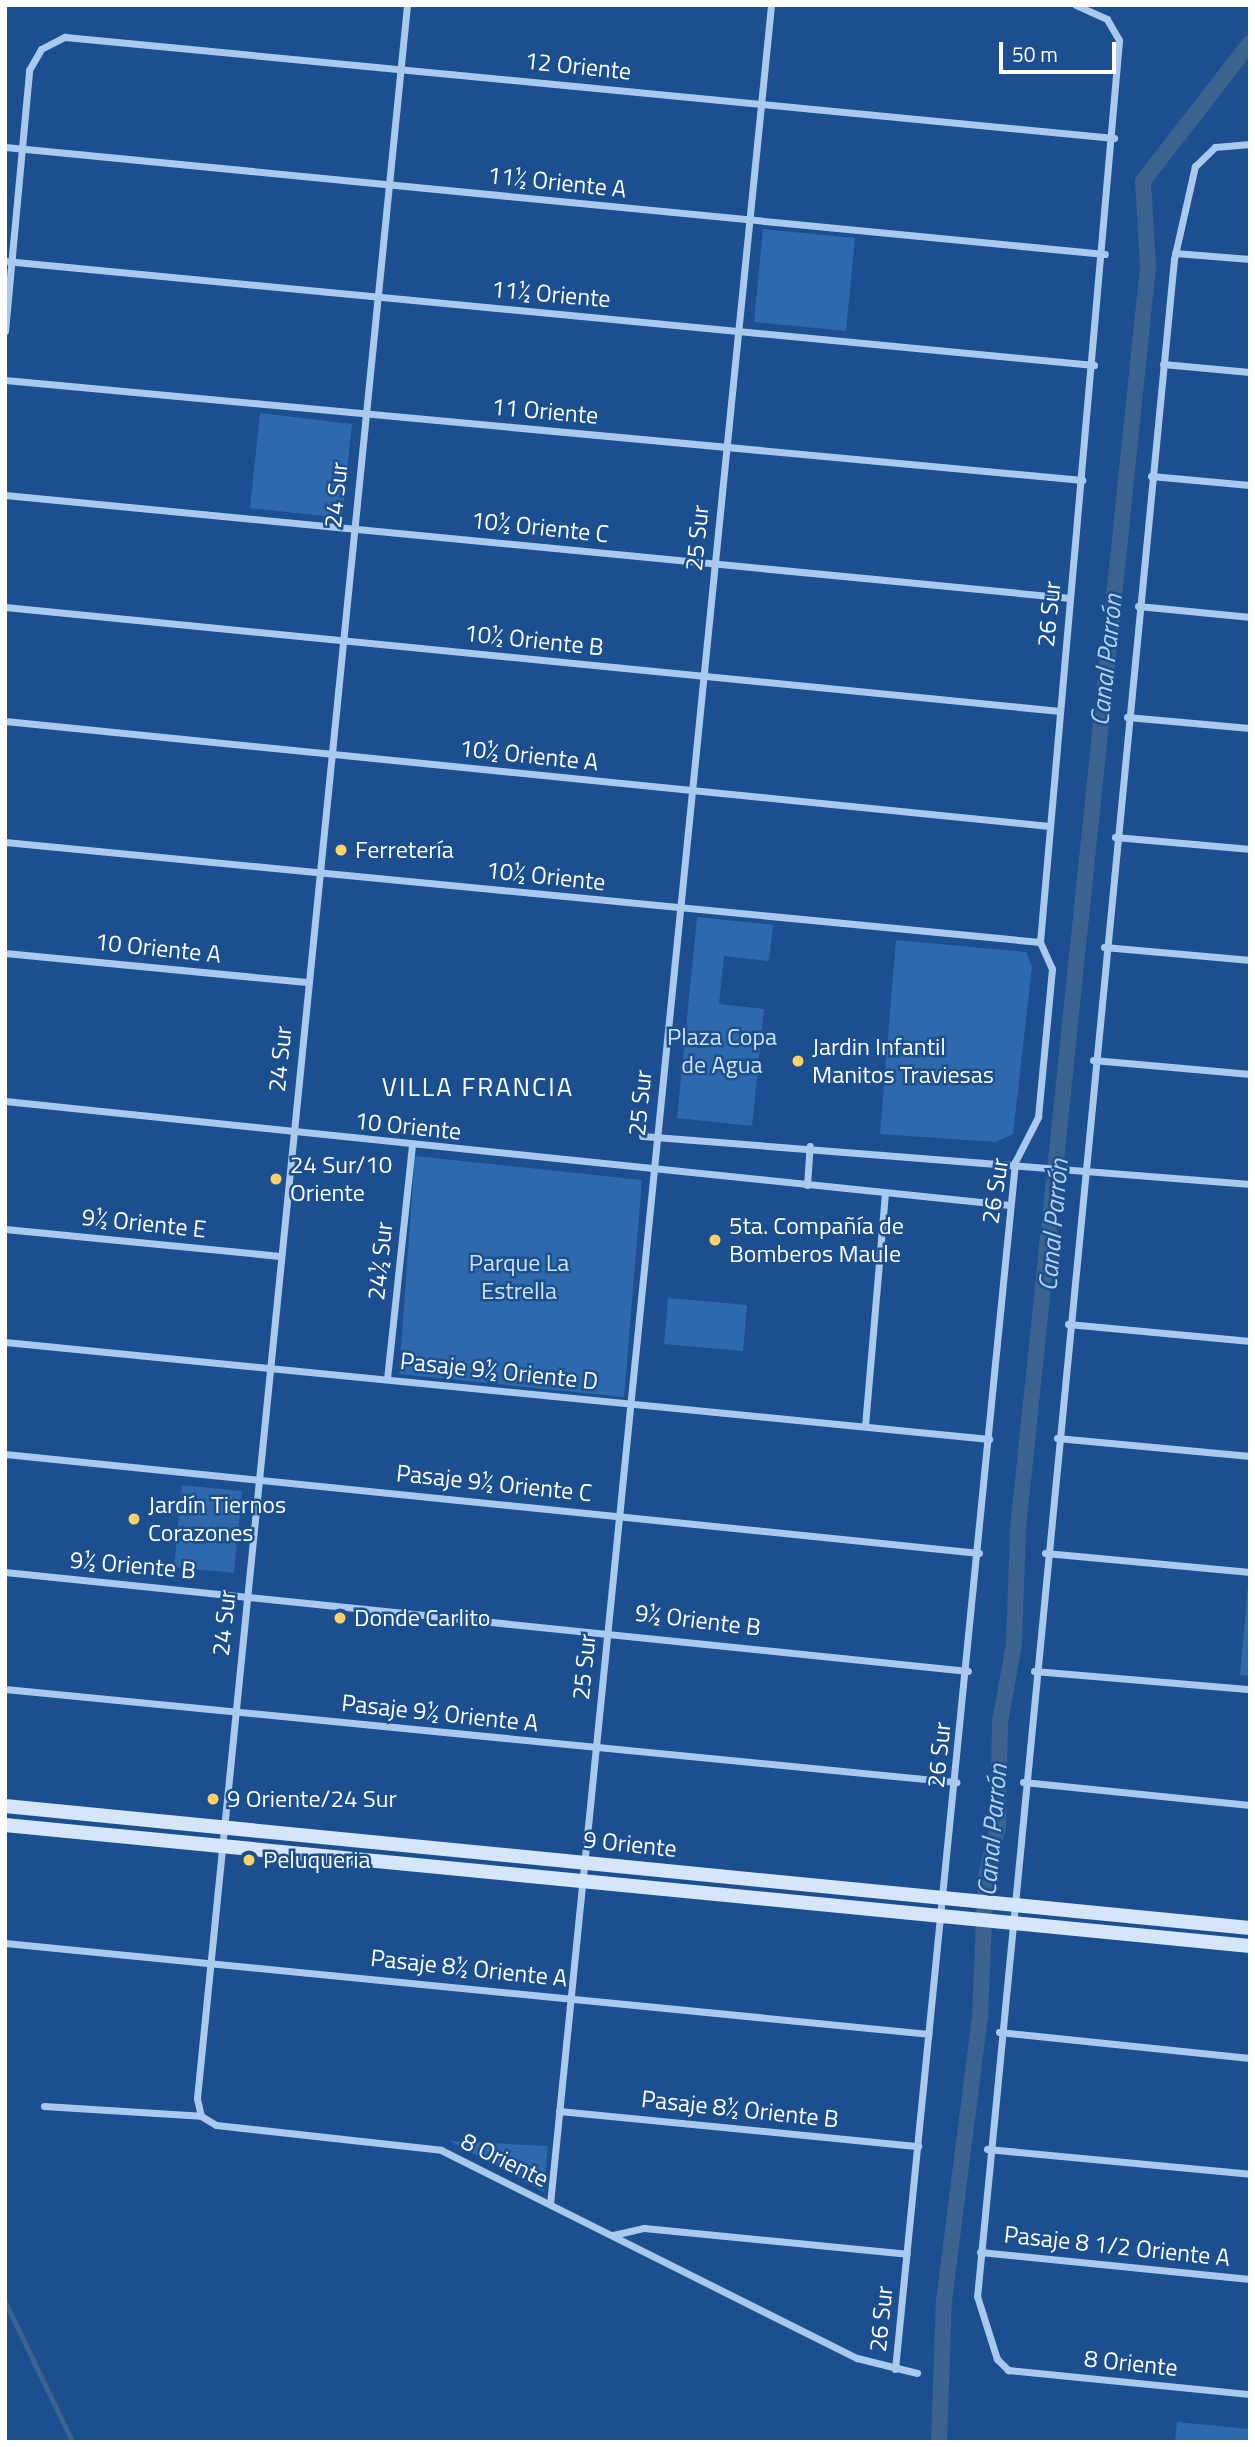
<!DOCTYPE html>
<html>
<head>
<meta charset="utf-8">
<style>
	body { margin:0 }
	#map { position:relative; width:1255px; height:2447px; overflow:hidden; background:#1b4f8f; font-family:"Titillium Web",sans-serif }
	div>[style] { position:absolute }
	.green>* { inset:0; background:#2e69ad }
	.stream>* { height:4.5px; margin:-2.25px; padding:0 2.25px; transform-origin:2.25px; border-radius:2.25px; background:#3c6290 }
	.canal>* { height:16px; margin:-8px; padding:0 8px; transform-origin:8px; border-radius:8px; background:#3c6290 }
	.street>* { height:7px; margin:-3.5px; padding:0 3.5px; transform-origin:3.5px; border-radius:3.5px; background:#a9c9ee }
	.secondary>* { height:14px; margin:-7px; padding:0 7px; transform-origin:7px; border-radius:7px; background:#d6e6fa }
	.dots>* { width:19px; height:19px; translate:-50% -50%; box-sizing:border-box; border:4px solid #1b4f8f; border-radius:50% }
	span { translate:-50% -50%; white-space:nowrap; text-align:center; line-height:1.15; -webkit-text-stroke:5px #1b4f8f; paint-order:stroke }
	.street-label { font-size:24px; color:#fff }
	.poi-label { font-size:24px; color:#fff }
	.left { translate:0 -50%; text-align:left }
	.park-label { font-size:24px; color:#cfe3fa }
	.water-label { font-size:26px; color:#b5d3f5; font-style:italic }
	.neighbourhood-label { font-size:26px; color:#fff; letter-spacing:2px }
	.frame { position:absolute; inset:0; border:7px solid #fff; pointer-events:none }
	.scale { position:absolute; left:999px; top:42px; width:117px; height:32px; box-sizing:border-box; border:4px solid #fff; border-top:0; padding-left:9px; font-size:21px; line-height:24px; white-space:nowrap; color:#fff; -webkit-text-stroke:5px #1b4f8f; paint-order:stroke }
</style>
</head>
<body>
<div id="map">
	<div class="green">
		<div style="clip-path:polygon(763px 229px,855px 238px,846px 331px,754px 322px)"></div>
		<div style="clip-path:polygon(260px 413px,352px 424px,342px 518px,250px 508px)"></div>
		<div style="clip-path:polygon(697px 917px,773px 925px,769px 961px,724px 956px,719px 1004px,764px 1009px,752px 1126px,677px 1118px)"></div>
		<div style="clip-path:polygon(896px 940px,1026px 952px,1032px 967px,1013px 1134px,996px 1142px,880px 1134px)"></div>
		<div style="clip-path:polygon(415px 1156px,642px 1180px,624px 1397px,399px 1374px)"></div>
		<div style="clip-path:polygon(668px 1298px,747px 1305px,743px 1351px,664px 1344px)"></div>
		<div style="clip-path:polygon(182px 1485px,242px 1491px,234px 1573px,174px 1567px)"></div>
		<div style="clip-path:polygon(1248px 1585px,1250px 1585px,1250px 1676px,1240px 1675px)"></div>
		<div style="clip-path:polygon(450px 2141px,548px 2146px,544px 2192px)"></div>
		<div style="clip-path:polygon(1177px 2422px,1250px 2429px,1250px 2442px,1175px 2442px)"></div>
	</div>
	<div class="stream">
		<div style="left:5px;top:2301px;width:157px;rotate:64.3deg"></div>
	</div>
	<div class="canal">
		<div style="left:939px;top:2442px;width:141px;rotate:-88deg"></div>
		<div style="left:944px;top:2301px;width:285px;rotate:-82.8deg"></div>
		<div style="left:980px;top:2018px;width:142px;rotate:-87.6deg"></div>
		<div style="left:986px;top:1876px;width:49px;rotate:-76deg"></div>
		<div style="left:998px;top:1828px;width:106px;rotate:-88.9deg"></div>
		<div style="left:1000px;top:1722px;width:79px;rotate:-79.8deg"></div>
		<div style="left:1014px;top:1644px;width:115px;rotate:-88deg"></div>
		<div style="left:1018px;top:1529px;width:1270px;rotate:-84.12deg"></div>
		<div style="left:1148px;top:266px;width:85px;rotate:-93.4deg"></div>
		<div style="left:1143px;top:181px;width:175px;rotate:-52.2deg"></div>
	</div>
	<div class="street">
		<div style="left:1250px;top:144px;width:35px;rotate:175deg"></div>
		<div style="left:1215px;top:147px;width:28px;rotate:136deg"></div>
		<div style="left:1195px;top:166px;width:95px;rotate:102.7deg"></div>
		<div style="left:1174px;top:259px;width:2047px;rotate:95.52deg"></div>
		<div style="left:977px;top:2296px;width:66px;rotate:72.4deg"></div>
		<div style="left:997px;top:2359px;width:16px;rotate:45deg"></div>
		<div style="left:1008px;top:2370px;width:243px;rotate:5.7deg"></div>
		<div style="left:5px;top:147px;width:1105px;rotate:5.56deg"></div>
		<div style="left:1175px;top:253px;width:75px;rotate:4.6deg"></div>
		<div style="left:5px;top:261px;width:1094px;rotate:5.46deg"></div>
		<div style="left:5px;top:331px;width:262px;rotate:-84.7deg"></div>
		<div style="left:29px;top:70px;width:24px;rotate:-60deg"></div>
		<div style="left:41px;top:49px;width:27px;rotate:-27deg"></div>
		<div style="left:65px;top:37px;width:1054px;rotate:5.5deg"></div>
		<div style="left:1163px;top:364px;width:87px;rotate:5.3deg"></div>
		<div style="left:5px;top:380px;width:1082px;rotate:5.3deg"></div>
		<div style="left:1151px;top:476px;width:99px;rotate:5.2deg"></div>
		<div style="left:5px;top:495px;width:1070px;rotate:5.52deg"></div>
		<div style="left:1138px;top:606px;width:113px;rotate:5.6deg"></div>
		<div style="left:5px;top:607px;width:1060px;rotate:5.63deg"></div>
		<div style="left:1127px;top:717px;width:123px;rotate:5.1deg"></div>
		<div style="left:5px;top:721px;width:1049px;rotate:5.74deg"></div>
		<div style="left:1115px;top:837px;width:136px;rotate:5.1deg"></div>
		<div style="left:5px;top:842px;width:1040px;rotate:5.52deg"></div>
		<div style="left:1104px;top:947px;width:147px;rotate:5.1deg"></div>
		<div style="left:5px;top:953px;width:303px;rotate:5.5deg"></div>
		<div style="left:1093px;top:1060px;width:158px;rotate:5.1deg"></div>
		<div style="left:5px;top:1101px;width:1010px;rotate:5.91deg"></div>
		<div style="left:642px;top:1136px;width:610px;rotate:4.51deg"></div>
		<div style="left:807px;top:1185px;width:39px;rotate:-86deg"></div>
		<div style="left:5px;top:1229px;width:276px;rotate:5.6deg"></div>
		<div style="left:1068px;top:1324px;width:183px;rotate:5.3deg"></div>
		<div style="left:5px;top:1342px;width:989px;rotate:5.63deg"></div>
		<div style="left:387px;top:1379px;width:234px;rotate:-83.9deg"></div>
		<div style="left:865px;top:1426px;width:234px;rotate:-85.1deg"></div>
		<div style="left:1057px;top:1438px;width:194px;rotate:5.3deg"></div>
		<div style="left:5px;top:1454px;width:979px;rotate:5.8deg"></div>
		<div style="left:1045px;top:1553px;width:206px;rotate:5.3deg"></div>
		<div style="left:5px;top:1572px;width:968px;rotate:5.87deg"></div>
		<div style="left:1034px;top:1671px;width:217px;rotate:4.8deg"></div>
		<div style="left:5px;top:1689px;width:956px;rotate:5.59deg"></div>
		<div style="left:1023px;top:1782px;width:228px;rotate:5.8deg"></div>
		<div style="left:5px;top:1943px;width:928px;rotate:5.62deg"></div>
		<div style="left:999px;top:2032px;width:252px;rotate:5.9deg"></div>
		<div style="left:44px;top:2106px;width:157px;rotate:3.6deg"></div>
		<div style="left:559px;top:2111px;width:361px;rotate:5.6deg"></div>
		<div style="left:201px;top:2116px;width:18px;rotate:-103deg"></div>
		<div style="left:197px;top:2098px;width:2104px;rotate:-84.27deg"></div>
		<div style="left:201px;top:2116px;width:17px;rotate:31deg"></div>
		<div style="left:216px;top:2125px;width:226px;rotate:6.3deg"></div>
		<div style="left:441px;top:2150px;width:465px;rotate:26.6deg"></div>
		<div style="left:857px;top:2358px;width:62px;rotate:14deg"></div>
		<div style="left:987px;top:2149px;width:264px;rotate:5.4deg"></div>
		<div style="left:550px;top:2204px;width:2210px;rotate:-84.26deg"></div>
		<div style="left:613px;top:2235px;width:32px;rotate:-13deg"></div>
		<div style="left:644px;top:2228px;width:264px;rotate:5.6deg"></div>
		<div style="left:980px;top:2252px;width:271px;rotate:5.7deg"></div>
		<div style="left:895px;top:2369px;width:1213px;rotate:-84.32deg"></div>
		<div style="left:1015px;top:1162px;width:51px;rotate:-62.9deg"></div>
		<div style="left:1038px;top:1117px;width:149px;rotate:-84.6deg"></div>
		<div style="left:1052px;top:969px;width:30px;rotate:-114deg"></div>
		<div style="left:1040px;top:942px;width:905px;rotate:-84.99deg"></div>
		<div style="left:1119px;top:40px;width:24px;rotate:-120deg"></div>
		<div style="left:1107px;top:19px;width:34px;rotate:-156deg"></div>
	</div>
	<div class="secondary">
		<div style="left:5px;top:1806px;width:1251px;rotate:5.6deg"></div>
		<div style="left:5px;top:1825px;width:1251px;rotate:5.55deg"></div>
	</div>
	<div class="dots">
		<div style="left:341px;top:850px;background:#ffd166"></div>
		<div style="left:798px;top:1061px;background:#ffd166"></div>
		<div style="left:276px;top:1179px;background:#ffd166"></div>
		<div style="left:715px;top:1240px;background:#ffd166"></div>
		<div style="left:134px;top:1519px;background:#ffd166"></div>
		<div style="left:340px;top:1618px;background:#ffd166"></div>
		<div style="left:213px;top:1799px;background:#ffd166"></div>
		<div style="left:249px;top:1860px;background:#ffd166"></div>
	</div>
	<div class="street-label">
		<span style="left:578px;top:66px;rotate:6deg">12 Oriente</span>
		<span style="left:557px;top:182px;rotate:6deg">11½ Oriente A</span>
		<span style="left:551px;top:294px;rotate:5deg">11½ Oriente</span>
		<span style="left:545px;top:411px;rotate:5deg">11 Oriente</span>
		<span style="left:336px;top:495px;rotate:-84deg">24 Sur</span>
		<span style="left:540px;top:527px;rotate:6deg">10½ Oriente C</span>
		<span style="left:697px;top:538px;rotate:-84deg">25 Sur</span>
		<span style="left:1049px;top:614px;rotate:-84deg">26 Sur</span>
		<span style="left:534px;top:640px;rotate:6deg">10½ Oriente B</span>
		<span style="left:529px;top:755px;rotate:6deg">10½ Oriente A</span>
		<span style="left:546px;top:876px;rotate:6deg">10½ Oriente</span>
		<span style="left:158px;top:948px;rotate:6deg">10 Oriente A</span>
		<span style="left:280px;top:1059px;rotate:-84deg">24 Sur</span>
		<span style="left:640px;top:1103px;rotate:-84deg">25 Sur</span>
		<span style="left:408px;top:1126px;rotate:6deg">10 Oriente</span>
		<span style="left:995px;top:1191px;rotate:-81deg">26 Sur</span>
		<span style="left:144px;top:1223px;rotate:6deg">9½ Oriente E</span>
		<span style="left:380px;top:1261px;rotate:-84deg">24½ Sur</span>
		<span style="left:499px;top:1371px;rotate:6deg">Pasaje 9½ Oriente D</span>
		<span style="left:494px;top:1483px;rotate:6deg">Pasaje 9½ Oriente C</span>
		<span style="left:133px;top:1565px;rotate:5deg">9½ Oriente B</span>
		<span style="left:698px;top:1620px;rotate:7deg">9½ Oriente B</span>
		<span style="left:224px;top:1623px;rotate:-84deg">24 Sur</span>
		<span style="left:584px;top:1667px;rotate:-84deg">25 Sur</span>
		<span style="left:440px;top:1713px;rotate:6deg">Pasaje 9½ Oriente A</span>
		<span style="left:939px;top:1755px;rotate:-84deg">26 Sur</span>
		<span style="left:630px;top:1844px;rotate:6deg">9 Oriente</span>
		<span style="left:469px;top:1968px;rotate:6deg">Pasaje 8½ Oriente A</span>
		<span style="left:740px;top:2109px;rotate:6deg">Pasaje 8½ Oriente B</span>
		<span style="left:505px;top:2160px;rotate:26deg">8 Oriente</span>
		<span style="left:1117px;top:2246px;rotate:6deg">Pasaje 8 1/2 Oriente A</span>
		<span style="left:881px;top:2319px;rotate:-84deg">26 Sur</span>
		<span style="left:1131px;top:2363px;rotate:6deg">8 Oriente</span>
	</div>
	<div class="poi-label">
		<span class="left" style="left:355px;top:850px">Ferretería</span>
		<span class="left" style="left:812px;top:1061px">Jardin Infantil<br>Manitos Traviesas</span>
		<span class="left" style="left:290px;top:1179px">24 Sur/10<br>Oriente</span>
		<span class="left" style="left:729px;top:1240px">5ta. Compañía de<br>Bomberos Maule</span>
		<span class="left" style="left:148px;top:1519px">Jardín Tiernos<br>Corazones</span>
		<span class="left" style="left:354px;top:1618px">Donde Carlito</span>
		<span class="left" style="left:227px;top:1799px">9 Oriente/24 Sur</span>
		<span class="left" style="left:263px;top:1860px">Peluqueria</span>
	</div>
	<div class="park-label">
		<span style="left:722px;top:1051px">Plaza Copa<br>de Agua</span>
		<span style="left:519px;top:1277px">Parque La<br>Estrella</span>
	</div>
	<div class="water-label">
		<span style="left:1106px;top:660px;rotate:-84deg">Canal Parrón</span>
		<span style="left:1053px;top:1225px;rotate:-85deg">Canal Parrón</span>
		<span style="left:992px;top:1830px;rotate:-85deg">Canal Parrón</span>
	</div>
	<div class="neighbourhood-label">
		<span style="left:478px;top:1087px">VILLA FRANCIA</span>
	</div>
	<div class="frame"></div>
	<div class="scale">50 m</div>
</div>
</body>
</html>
